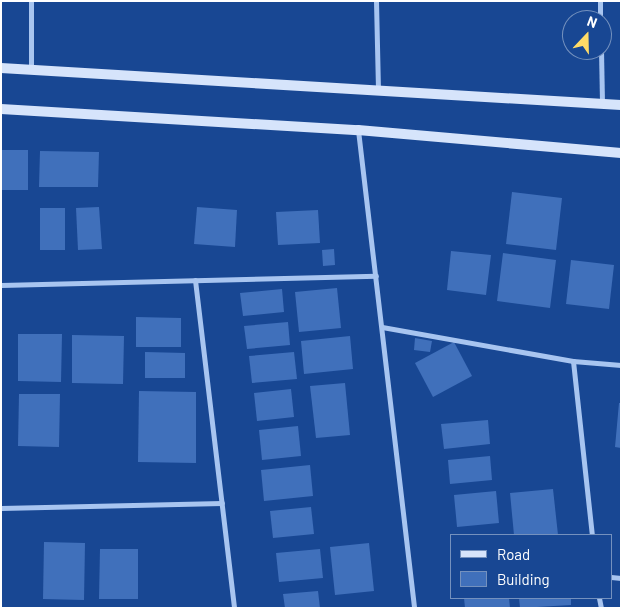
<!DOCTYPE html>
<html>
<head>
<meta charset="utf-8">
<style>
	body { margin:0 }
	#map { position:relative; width:622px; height:609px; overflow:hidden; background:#184793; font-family:Barlow,sans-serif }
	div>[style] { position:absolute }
	.building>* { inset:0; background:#4070bb }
	.street>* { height:5px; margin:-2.5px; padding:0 2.5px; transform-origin:2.5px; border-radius:2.5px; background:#a8c5f0 }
	.secondary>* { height:10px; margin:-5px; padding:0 5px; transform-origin:5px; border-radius:5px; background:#d6e4fb }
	span { translate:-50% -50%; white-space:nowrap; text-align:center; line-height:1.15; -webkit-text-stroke:4px #184793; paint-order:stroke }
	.frame { position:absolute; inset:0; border:2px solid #fff; pointer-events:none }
	.legend { position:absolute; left:450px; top:534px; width:162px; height:65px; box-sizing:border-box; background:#184793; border:1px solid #7491be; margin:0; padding:6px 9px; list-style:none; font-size:15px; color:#fff }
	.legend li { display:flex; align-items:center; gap:10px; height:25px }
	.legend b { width:25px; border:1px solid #7491be }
	.north { position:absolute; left:562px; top:10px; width:50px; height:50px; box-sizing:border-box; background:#184793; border:1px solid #7491be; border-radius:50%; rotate:21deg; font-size:14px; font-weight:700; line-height:20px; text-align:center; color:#fff }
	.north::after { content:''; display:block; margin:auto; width:18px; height:22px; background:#ffdb67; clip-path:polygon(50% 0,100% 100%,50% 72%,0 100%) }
</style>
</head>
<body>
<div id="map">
	<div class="building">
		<div style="clip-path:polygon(1px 150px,28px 150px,28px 190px,1px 190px)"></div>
		<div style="clip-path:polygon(40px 151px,99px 152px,98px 187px,39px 187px)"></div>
		<div style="clip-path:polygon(512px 192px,562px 198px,556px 250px,506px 244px)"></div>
		<div style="clip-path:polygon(99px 207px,102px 249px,78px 250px,76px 208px)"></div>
		<div style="clip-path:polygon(197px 207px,237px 210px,235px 247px,194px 244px)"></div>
		<div style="clip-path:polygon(40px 208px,65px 208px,65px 250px,40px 250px)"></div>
		<div style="clip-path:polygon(318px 210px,320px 243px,278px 245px,276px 212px)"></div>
		<div style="clip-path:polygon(334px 249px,335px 265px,323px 266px,322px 250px)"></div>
		<div style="clip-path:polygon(451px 251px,491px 255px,486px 295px,447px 290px)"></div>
		<div style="clip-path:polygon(503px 253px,556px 260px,550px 308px,497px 301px)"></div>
		<div style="clip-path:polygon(571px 260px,614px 265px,609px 309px,566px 304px)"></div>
		<div style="clip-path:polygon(337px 288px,341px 328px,299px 332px,295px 292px)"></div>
		<div style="clip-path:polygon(282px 289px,284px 312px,243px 316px,240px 293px)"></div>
		<div style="clip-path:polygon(136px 317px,181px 318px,181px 347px,136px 347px)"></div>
		<div style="clip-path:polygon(288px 322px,290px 345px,247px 349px,244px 326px)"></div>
		<div style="clip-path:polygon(18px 334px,62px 334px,61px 382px,18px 381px)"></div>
		<div style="clip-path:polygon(72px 335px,124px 336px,123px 384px,72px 383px)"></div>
		<div style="clip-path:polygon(350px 336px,353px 369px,304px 374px,301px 341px)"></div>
		<div style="clip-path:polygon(415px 338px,432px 341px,430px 352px,414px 350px)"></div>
		<div style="clip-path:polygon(454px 342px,472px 376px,433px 397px,415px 363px)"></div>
		<div style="clip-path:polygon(145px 352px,185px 353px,185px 378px,145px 378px)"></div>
		<div style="clip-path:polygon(294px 352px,297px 379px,252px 383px,249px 356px)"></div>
		<div style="clip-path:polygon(345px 383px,350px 435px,316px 438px,310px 386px)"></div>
		<div style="clip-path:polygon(291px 389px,294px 417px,257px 421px,254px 393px)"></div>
		<div style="clip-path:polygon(139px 391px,196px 392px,196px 463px,138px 462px)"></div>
		<div style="clip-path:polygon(19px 394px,60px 394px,59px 447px,18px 446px)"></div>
		<div style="clip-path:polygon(619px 403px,621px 403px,621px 448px,615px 447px)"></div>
		<div style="clip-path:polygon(488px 420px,490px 444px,444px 449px,441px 424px)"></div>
		<div style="clip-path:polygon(298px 426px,301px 456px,262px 460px,259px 430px)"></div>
		<div style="clip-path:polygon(490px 456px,492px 480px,450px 484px,448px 460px)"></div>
		<div style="clip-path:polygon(310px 465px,313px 496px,264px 501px,261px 470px)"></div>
		<div style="clip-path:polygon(553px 489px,558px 535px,514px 535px,510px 493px)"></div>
		<div style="clip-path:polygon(496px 491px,499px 523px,457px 527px,454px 495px)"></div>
		<div style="clip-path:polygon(311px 507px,314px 534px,273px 538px,270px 511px)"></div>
		<div style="clip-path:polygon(44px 542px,85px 543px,84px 600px,43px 599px)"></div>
		<div style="clip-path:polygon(369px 543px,374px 591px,335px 595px,330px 547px)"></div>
		<div style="clip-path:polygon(100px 549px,138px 549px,138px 599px,99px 599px)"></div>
		<div style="clip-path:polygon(320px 549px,323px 578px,279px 582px,276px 553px)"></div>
		<div style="clip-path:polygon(318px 591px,320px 608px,285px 608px,283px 594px)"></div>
		<div style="clip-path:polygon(464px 598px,509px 598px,510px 608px,465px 608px)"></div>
		<div style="clip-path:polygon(519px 598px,571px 598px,571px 605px,520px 608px)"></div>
	</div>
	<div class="street">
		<div style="left:376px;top:1px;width:90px;rotate:88.7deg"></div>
		<div style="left:600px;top:1px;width:19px;rotate:90deg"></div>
		<div style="left:601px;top:50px;width:53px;rotate:88.9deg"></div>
		<div style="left:31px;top:70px;width:69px;rotate:-90deg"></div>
		<div style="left:358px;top:130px;width:481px;rotate:83.3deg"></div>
		<div style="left:195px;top:280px;width:330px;rotate:83.2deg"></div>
		<div style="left:1px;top:285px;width:375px;rotate:-1.4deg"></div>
		<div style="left:382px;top:327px;width:194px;rotate:10.1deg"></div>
		<div style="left:573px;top:361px;width:48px;rotate:4.8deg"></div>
		<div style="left:573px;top:361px;width:175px;rotate:83.8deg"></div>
		<div style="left:1px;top:508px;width:221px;rotate:-1.3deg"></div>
		<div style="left:611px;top:577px;width:10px;rotate:6deg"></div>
		<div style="left:599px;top:598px;width:10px;rotate:79deg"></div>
	</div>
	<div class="secondary">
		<div style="left:1px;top:68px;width:621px;rotate:3.42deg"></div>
		<div style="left:1px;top:109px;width:358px;rotate:3.4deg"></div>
		<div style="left:358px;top:130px;width:264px;rotate:5deg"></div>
	</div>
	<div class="frame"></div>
	<ul class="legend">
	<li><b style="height:6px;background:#d6e4fb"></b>Road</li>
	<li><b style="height:14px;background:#4070bb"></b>Building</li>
	</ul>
	<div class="north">N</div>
</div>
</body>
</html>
